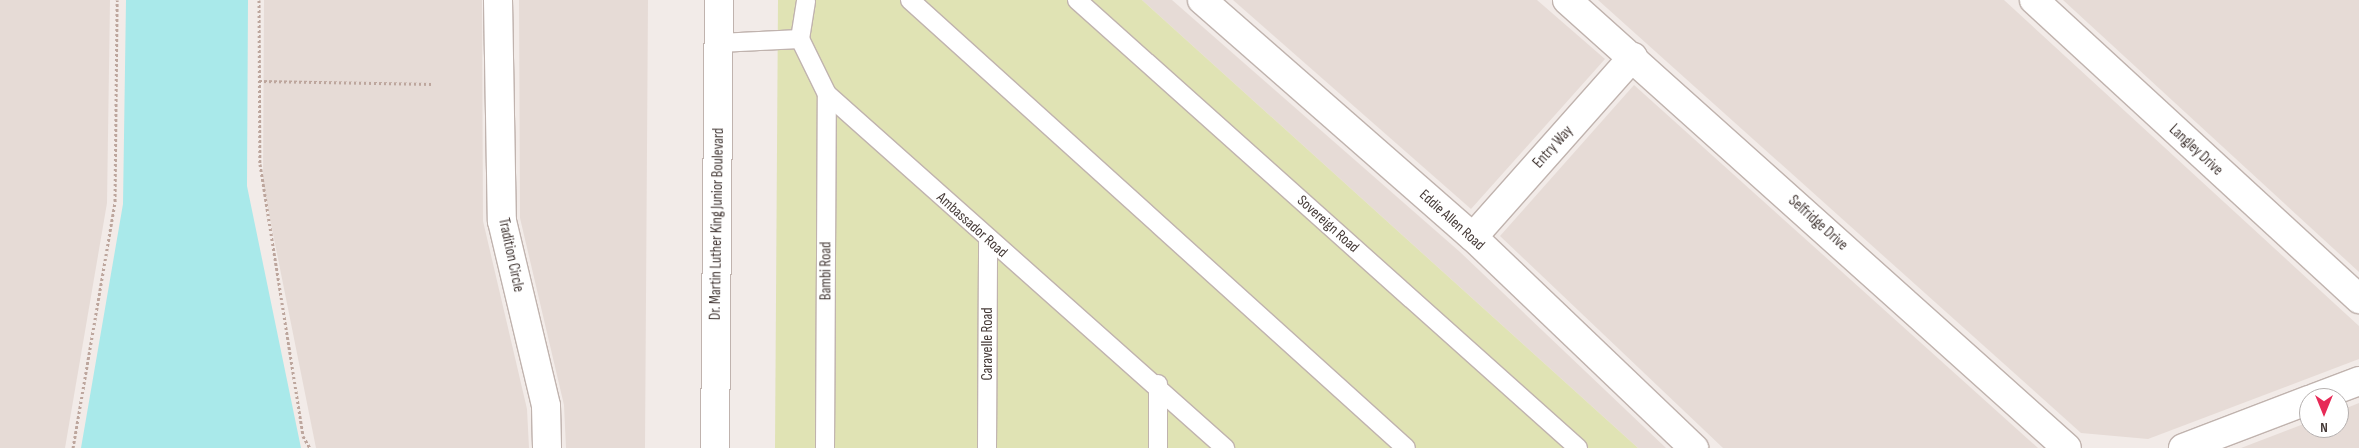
<!DOCTYPE html>
<html>
<head>
<meta charset="utf-8">
<style>
	body { margin:0 }
	#map { position:relative; width:2359px; height:448px; overflow:hidden; background:#f2ebe8; font-family:"Sofia Sans Condensed",sans-serif }
	div>[style] { position:absolute }
	.residential>* { inset:0; background:#e6dbd6 }
	.green>* { inset:0; background:#e0e3b4 }
	.water>* { inset:0; background:#a9e9ea }
	.path>* { height:3px; margin-top:-1.5px; transform-origin:0; background:repeating-linear-gradient(90deg,#bda69d 0 2.5px,transparent 0 5px) }
	.roads { filter:drop-shadow(1px 0 #c0b3ae) drop-shadow(-1px 0 #c0b3ae) drop-shadow(0 1px #c0b3ae) drop-shadow(0 -1px #c0b3ae) }
	.service>* { height:18px; margin:-9px; padding:0 9px; transform-origin:9px; border-radius:9px; background:#fff }
	.minor>* { height:28px; margin:-14px; padding:0 14px; transform-origin:14px; border-radius:14px; background:#fff }
	.tertiary>* { height:28px; margin:-14px; padding:0 14px; transform-origin:14px; border-radius:14px; background:#fff }
	span { translate:-50% -50%; white-space:nowrap; text-align:center; line-height:1.15; -webkit-text-stroke:4px #fff; paint-order:stroke }
	.street-label { font-size:15px; color:#453a37 }
	.north { position:absolute; left:2299px; top:388px; width:50px; height:50px; box-sizing:border-box; background:#fff; border:1px solid #b5b0af; border-radius:50%; rotate:180deg; font-size:14px; font-weight:700; line-height:20px; text-align:center; color:#453a37 }
	.north::after { content:''; display:block; margin:auto; width:18px; height:22px; background:#e72a57; clip-path:polygon(50% 0,100% 100%,50% 72%,0 100%) }
</style>
</head>
<body>
<div id="map">
	<div class="residential">
		<div style="clip-path:polygon(0 0,110px 0,107px 203px,65px 448px,0 448px)"></div>
		<div style="clip-path:polygon(264px 0,482px 0,483px 221px,527px 409px,529px 448px,316px 448px,263px 184px)"></div>
		<div style="clip-path:polygon(519px 0,648px 0,645px 448px,566px 448px,564px 405px,520px 218px)"></div>
		<div style="clip-path:polygon(1142px 0,1172px 0,1460px 252px,1666px 448px,1638px 448px)"></div>
		<div style="clip-path:polygon(1233px 0,1537px 0,1605px 59px,1471px 209px)"></div>
		<div style="clip-path:polygon(1598px 0,2004px 0,2359px 326px,2359px 359px,2148px 439px,2081px 433px)"></div>
		<div style="clip-path:polygon(2063px 0,2359px 0,2359px 272px)"></div>
		<div style="clip-path:polygon(1634px 85px,2038px 448px,1723px 448px,1500px 236px)"></div>
		<div style="clip-path:polygon(2359px 403px,2359px 448px,2241px 448px,2309px 422px,2309px 428px,2339px 428px,2339px 411px)"></div>
	</div>
	<div class="green">
		<div style="clip-path:polygon(778px 0,1142px 0,1638px 448px,775px 448px)"></div>
	</div>
	<div class="water">
		<div style="clip-path:polygon(126px 0,248px 0,247px 186px,301px 448px,81px 448px,123px 204px)"></div>
	</div>
	<div class="path">
		<div style="left:259px;top:0;width:164px;rotate:89.7deg"></div>
		<div style="left:260px;top:164px;width:275px;rotate:81deg"></div>
		<div style="left:303px;top:436px;width:14px;rotate:60deg"></div>
		<div style="left:259px;top:81px;width:174px;rotate:1deg"></div>
		<div style="left:73px;top:448px;width:251px;rotate:-80.3deg"></div>
		<div style="left:115px;top:201px;width:201px;rotate:-89.4deg"></div>
	</div>
	<div class="roads">
		<div class="service">
			<div style="left:910px;top:0;width:668px;rotate:42.09deg"></div>
			<div style="left:1077px;top:0;width:672px;rotate:41.8deg"></div>
			<div style="left:800px;top:39px;width:39px;rotate:-81deg"></div>
			<div style="left:719px;top:43px;width:81px;rotate:-2.8deg"></div>
			<div style="left:800px;top:39px;width:61px;rotate:63.9deg"></div>
			<div style="left:827px;top:94px;width:533px;rotate:41.65deg"></div>
			<div style="left:825px;top:448px;width:354px;rotate:-89.7deg"></div>
			<div style="left:987px;top:448px;width:208px;rotate:-89.7deg"></div>
			<div style="left:1158px;top:448px;width:64px;rotate:-90deg"></div>
		</div>
		<div class="minor">
			<div style="left:498px;top:0;width:221px;rotate:89deg"></div>
			<div style="left:502px;top:221px;width:190px;rotate:76.6deg"></div>
			<div style="left:546px;top:406px;width:42px;rotate:88.6deg"></div>
			<div style="left:1567px;top:0;width:671px;rotate:41.86deg"></div>
			<div style="left:2034px;top:0;width:442px;rotate:42.6deg"></div>
			<div style="left:1473px;top:237px;width:241px;rotate:-48.4deg"></div>
			<div style="left:2314px;top:398px;width:48px;rotate:-20.7deg"></div>
			<div style="left:2183px;top:448px;width:135px;rotate:-20.9deg"></div>
		</div>
		<div class="tertiary">
			<div style="left:1202px;top:0;width:360px;rotate:41.2deg"></div>
			<div style="left:1473px;top:237px;width:306px;rotate:43.7deg"></div>
			<div style="left:715px;top:448px;width:448px;rotate:-89.5deg"></div>
		</div>
	</div>
	<div class="street-label">
		<span style="left:1553px;top:147px;rotate:-48deg">Entry Way</span>
		<span style="left:2196px;top:150px;rotate:43deg">Langley Drive</span>
		<span style="left:1452px;top:220px;rotate:42deg">Eddie Allen Road</span>
		<span style="left:1818px;top:223px;rotate:42deg">Selfridge Drive</span>
		<span style="left:717px;top:224px;rotate:-89deg">Dr. Martin Luther King Junior Boulevard</span>
		<span style="left:1328px;top:224px;rotate:42deg">Sovereign Road</span>
		<span style="left:972px;top:225px;rotate:42deg">Ambassador Road</span>
		<span style="left:511px;top:255px;rotate:78deg">Tradition Circle</span>
		<span style="left:826px;top:271px;rotate:-90deg">Bambi Road</span>
		<span style="left:988px;top:344px;rotate:-90deg">Caravelle Road</span>
	</div>
	<div class="north">N</div>
</div>
</body>
</html>
